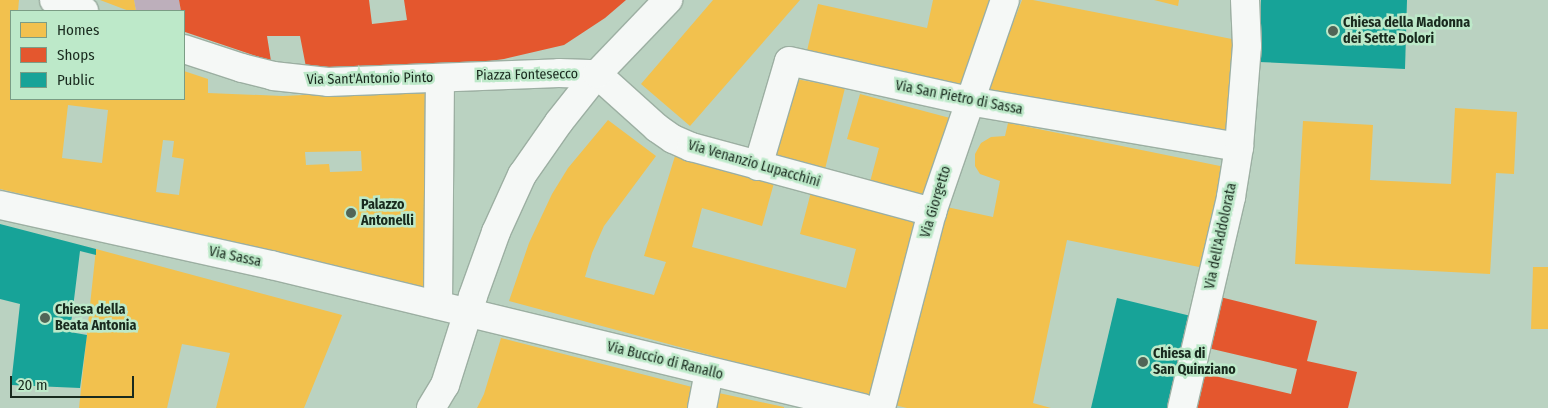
<!DOCTYPE html>
<html>
<head>
<meta charset="utf-8">
<style>
	body { margin:0 }
	#map { position:relative; width:1548px; height:408px; overflow:hidden; background:#bad2c1; font-family:"Fira Sans Condensed",sans-serif }
	div>[style] { position:absolute }
	.green>* { inset:0; background:#bdafbb }
	.homes>* { inset:0; background:#f2c14e }
	.shops>* { inset:0; background:#e4572e }
	.public>* { inset:0; background:#17a398 }
	.roads { filter:drop-shadow(1px 0 #9cafa2) drop-shadow(-1px 0 #9cafa2) drop-shadow(0 1px #9cafa2) drop-shadow(0 -1px #9cafa2) }
	.minor>* { height:28px; margin:-14px; padding:0 14px; transform-origin:14px; border-radius:14px; background:#f5f8f6 }
	.dots>* { width:14px; height:14px; translate:-50% -50%; box-sizing:border-box; border:2px solid #bde9c9; border-radius:50% }
	span { translate:-50% -50%; white-space:nowrap; text-align:center; line-height:1.15; -webkit-text-stroke:5px #bde9c9; paint-order:stroke }
	.poi-label { font-size:14px; color:#192a1e; font-weight:700 }
	.left { translate:0 -50%; text-align:left }
	.street-label { font-size:14px; color:#192a1e }
	.legend { position:absolute; left:10px; top:10px; width:175px; height:90px; box-sizing:border-box; background:#bde9c9; border:1px solid #7b9d85; margin:0; padding:6px 9px; list-style:none; font-size:15px; color:#192a1e }
	.legend li { display:flex; align-items:center; gap:10px; height:25px }
	.legend b { width:25px; border:1px solid #7b9d85 }
	.scale { position:absolute; left:10px; top:376px; width:124px; height:22px; box-sizing:border-box; border:2px solid #192a1e; border-top:0; padding-left:6px; font-size:15px; line-height:18px; white-space:nowrap; color:#192a1e; -webkit-text-stroke:4px #bde9c9; paint-order:stroke }
</style>
</head>
<body>
<div id="map">
	<div class="green">
		<div style="clip-path:polygon(134px 0,179px 0,181px 11px,136px 11px)"></div>
	</div>
	<div class="homes">
		<div style="clip-path:polygon(evenodd,0 0,19px 0,18px 11px,11px 11px,11px 99px,184px 99px,184px 71px,208px 79px,208px 93px,283px 96px,428px 89px,427px 290px,0 189px,0 0,68px 105px,108px 110px,102px 163px,62px 158px,68px 105px,0 0,163px 140px,174px 141px,172px 157px,184px 159px,179px 195px,156px 192px,163px 140px,0 0,361px 151px,362px 171px,330px 172px,329px 164px,306px 165px,305px 152px,361px 151px)"></div>
		<div style="clip-path:polygon(100px 0,134px 0,136px 11px,129px 11px)"></div>
		<div style="clip-path:polygon(713px 0,800px 0,690px 126px,641px 84px)"></div>
		<div style="clip-path:polygon(933px 0,992px 0,961px 88px,806px 55px,818px 4px,927px 28px)"></div>
		<div style="clip-path:polygon(1022px 0,1033px 0,1237px 40px,1227px 130px,986px 93px)"></div>
		<div style="clip-path:polygon(1154px 0,1179px 0,1178px 6px)"></div>
		<div style="clip-path:polygon(796px 79px,845px 88px,825px 169px,772px 158px)"></div>
		<div style="clip-path:polygon(860px 94px,950px 118px,929px 198px,870px 182px,879px 148px,847px 139px)"></div>
		<div style="clip-path:polygon(1455px 108px,1517px 112px,1514px 174px,1496px 173px,1490px 274px,1295px 264px,1303px 121px,1373px 125px,1370px 180px,1451px 184px)"></div>
		<div style="clip-path:polygon(608px 120px,656px 156px,604px 226px,592px 253px,585px 277px,654px 295px,666px 262px,644px 256px,675px 156px,774px 183px,762px 226px,702px 208px,692px 247px,846px 288px,856px 249px,800px 234px,811px 192px,923px 219px,876px 400px,509px 301px,529px 243px,552px 194px,568px 168px)"></div>
		<div style="clip-path:polygon(1008px 123px,1225px 167px,1204px 268px,1067px 240px,1033px 403px,1051px 408px,907px 408px,890px 404px,942px 206px,993px 217px,1000px 181px,980px 174px,975px 166px,975px 154px,981px 143px,991px 137px,1005px 136px)"></div>
		<div style="clip-path:polygon(96px 249px,342px 315px,304px 408px,216px 408px,230px 353px,182px 344px,167px 408px,79px 408px)"></div>
		<div style="clip-path:polygon(1533px 267px,1548px 267px,1548px 329px,1531px 329px)"></div>
		<div style="clip-path:polygon(501px 338px,692px 387px,688px 408px,477px 408px,484px 394px)"></div>
		<div style="clip-path:polygon(714px 392px,784px 407px,784px 408px,711px 408px)"></div>
	</div>
	<div class="shops">
		<div style="clip-path:polygon(179px 0,369px 0,372px 24px,407px 20px,404px 0,626px 0,605px 18px,564px 45px,504px 59px,460px 65px,343px 72px,306px 67px,300px 36px,267px 36px,271px 61px,185px 32px,184px 11px,181px 11px)"></div>
		<div style="clip-path:polygon(1220px 297px,1317px 321px,1307px 361px,1357px 372px,1348px 408px,1194px 408px,1202px 373px,1291px 394px,1297px 369px,1208px 348px)"></div>
	</div>
	<div class="public">
		<div style="clip-path:polygon(1261px 0,1407px 0,1405px 69px,1259px 62px)"></div>
		<div style="clip-path:polygon(0 224px,96px 249px,96px 255px,80px 251px,70px 332px,87px 335px,80px 388px,11px 385px,20px 304px,0 299px)"></div>
		<div style="clip-path:polygon(1117px 298px,1195px 317px,1173px 408px,1091px 408px)"></div>
	</div>
	<div class="roads">
		<div class="minor">
			<div style="left:54px;top:0;width:32px;rotate:20deg"></div>
			<div style="left:184px;top:49px;width:61px;rotate:18.1deg"></div>
			<div style="left:242px;top:68px;width:32px;rotate:14deg"></div>
			<div style="left:273px;top:76px;width:55px;rotate:6.2deg"></div>
			<div style="left:328px;top:82px;width:231px;rotate:-2.2deg"></div>
			<div style="left:559px;top:73px;width:38px;rotate:2deg"></div>
			<div style="left:597px;top:74px;width:81px;rotate:42deg"></div>
			<div style="left:657px;top:128px;width:19px;rotate:35deg"></div>
			<div style="left:673px;top:139px;width:20px;rotate:24deg"></div>
			<div style="left:691px;top:147px;width:250px;rotate:15.1deg"></div>
			<div style="left:758px;top:166px;width:109px;rotate:-73.6deg"></div>
			<div style="left:789px;top:61px;width:184px;rotate:12.5deg"></div>
			<div style="left:969px;top:101px;width:274px;rotate:9.7deg"></div>
			<div style="left:0;top:205px;width:278px;rotate:12.5deg"></div>
			<div style="left:271px;top:265px;width:609px;rotate:13.58deg"></div>
			<div style="left:438px;top:305px;width:227px;rotate:-89.5deg"></div>
			<div style="left:431px;top:408px;width:27px;rotate:-59deg"></div>
			<div style="left:445px;top:385px;width:93px;rotate:-72.5deg"></div>
			<div style="left:473px;top:296px;width:68px;rotate:-70.2deg"></div>
			<div style="left:496px;top:232px;width:63px;rotate:-65.5deg"></div>
			<div style="left:522px;top:175px;width:65px;rotate:-55.1deg"></div>
			<div style="left:559px;top:122px;width:61px;rotate:-51.6deg"></div>
			<div style="left:597px;top:74px;width:103px;rotate:-46.2deg"></div>
			<div style="left:702px;top:408px;width:37px;rotate:-79deg"></div>
			<div style="left:881px;top:408px;width:203px;rotate:-75.4deg"></div>
			<div style="left:932px;top:212px;width:224px;rotate:-71deg"></div>
			<div style="left:1182px;top:408px;width:217px;rotate:-76.9deg"></div>
			<div style="left:1231px;top:197px;width:51px;rotate:-80.9deg"></div>
			<div style="left:1239px;top:147px;width:101px;rotate:-85.5deg"></div>
			<div style="left:1247px;top:46px;width:46px;rotate:-92.5deg"></div>
		</div>
	</div>
	<div class="dots">
		<div style="left:1333px;top:31px;background:#516557"></div>
		<div style="left:351px;top:213px;background:#516557"></div>
		<div style="left:45px;top:318px;background:#516557"></div>
		<div style="left:1143px;top:362px;background:#516557"></div>
	</div>
	<div class="poi-label">
		<span class="left" style="left:1343px;top:31px">Chiesa della Madonna<br>dei Sette Dolori</span>
		<span class="left" style="left:361px;top:213px">Palazzo<br>Antonelli</span>
		<span class="left" style="left:55px;top:318px">Chiesa della<br>Beata Antonia</span>
		<span class="left" style="left:1153px;top:362px">Chiesa di<br>San Quinziano</span>
	</div>
	<div class="street-label">
		<span style="left:527px;top:75px;rotate:-1deg">Piazza Fontesecco</span>
		<span style="left:370px;top:79px;rotate:-1deg">Via Sant'Antonio Pinto</span>
		<span style="left:959px;top:98px;rotate:11deg">Via San Pietro di Sassa</span>
		<span style="left:754px;top:164px;rotate:16deg">Via Venanzio Lupacchini</span>
		<span style="left:936px;top:202px;rotate:-73deg">Via Giorgetto</span>
		<span style="left:1221px;top:236px;rotate:-78deg">Via dell'Addolorata</span>
		<span style="left:235px;top:257px;rotate:12deg">Via Sassa</span>
		<span style="left:665px;top:361px;rotate:14deg">Via Buccio di Ranallo</span>
	</div>
	<ul class="legend">
	<li><b style="height:14px;background:#f2c14e"></b>Homes</li>
	<li><b style="height:14px;background:#e4572e"></b>Shops</li>
	<li><b style="height:14px;background:#17a398"></b>Public</li>
	</ul>
	<div class="scale">20 m</div>
</div>
</body>
</html>
